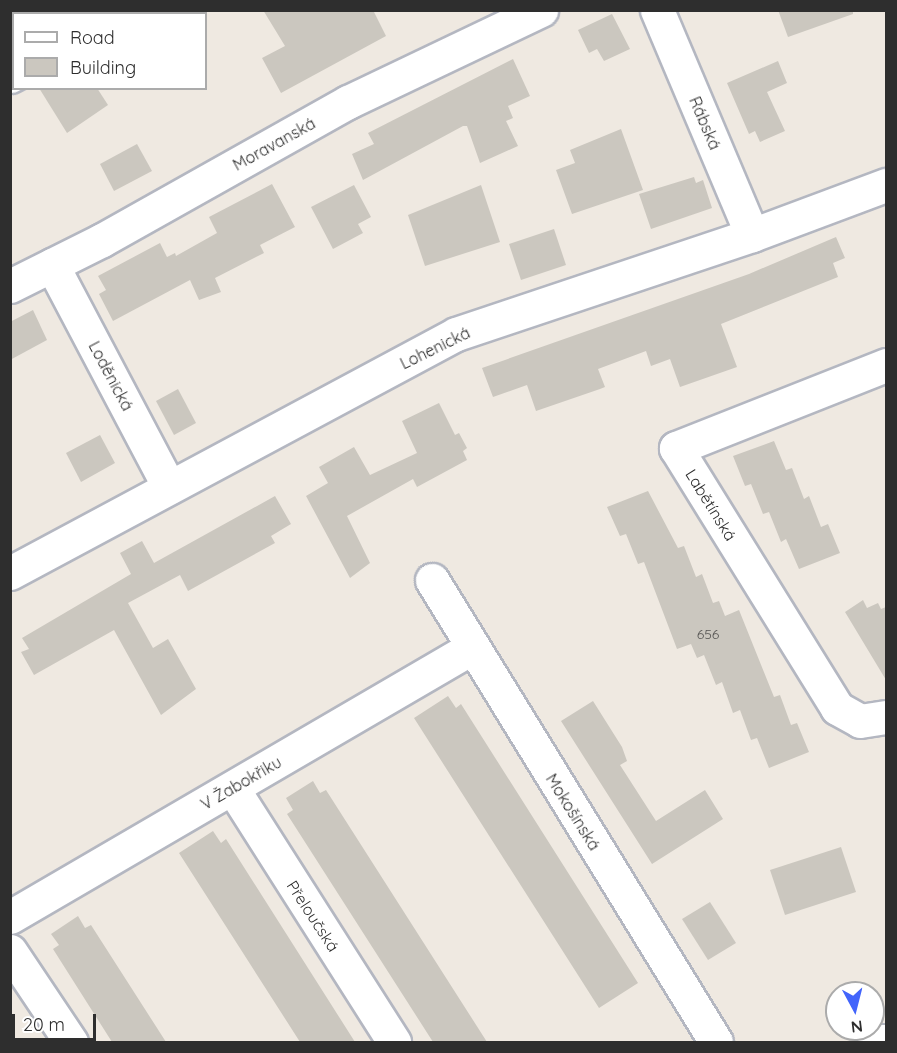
<!DOCTYPE html>
<html>
<head>
<meta charset="utf-8">
<style>
	body { margin:0 }
	#map { position:relative; width:897px; height:1053px; overflow:hidden; background:#efe9e1; font-family:Quicksand,sans-serif }
	div>[style] { position:absolute }
	.building>* { inset:0; background:#cbc7bf }
	.roads { filter:drop-shadow(2px 0 #b4b7c1) drop-shadow(-2px 0 #b4b7c1) drop-shadow(0 2px #b4b7c1) drop-shadow(0 -2px #b4b7c1) }
	.street>* { height:33px; margin:-16.5px; padding:0 16.5px; transform-origin:16.5px; border-radius:16.5px; background:#fff }
	span { translate:-50% -50%; white-space:nowrap; text-align:center; line-height:1.15; -webkit-text-stroke:4.5px #fff; paint-order:stroke }
	.number-label { font-size:14px; color:#555452 }
	.number-label span { -webkit-text-stroke-width:0 }
	.street-label { font-size:16px; color:#2e2e2e }
	.frame { position:absolute; inset:0; border:12px solid #2e2e2e; pointer-events:none }
	.legend { position:absolute; left:12px; top:12px; width:195px; height:78px; box-sizing:border-box; background:#fff; border:2px solid #ababab; margin:0; padding:8px 10px; list-style:none; font-size:18px; color:#2e2e2e }
	.legend li { display:flex; align-items:center; gap:12px; height:30px }
	.legend b { width:30px; border:2px solid #ababab }
	.north { position:absolute; left:825px; top:981px; width:60px; height:60px; box-sizing:border-box; background:#fff; border:2px solid #ababab; border-radius:50%; rotate:173deg; font-size:16px; font-weight:700; line-height:24px; text-align:center; color:#2e2e2e }
	.north::after { content:''; display:block; margin:auto; width:21px; height:27px; background:#4264fb; clip-path:polygon(50% 0,100% 100%,50% 72%,0 100%) }
	.scale { position:absolute; left:12px; top:1014px; width:84px; height:27px; box-sizing:border-box; border:3px solid #2e2e2e; border-top:0; padding-left:8px; font-size:18px; line-height:21px; white-space:nowrap; color:#2e2e2e; -webkit-text-stroke:4px #fff; paint-order:stroke }
</style>
</head>
<body>
<div id="map">
	<div class="building">
		<div style="clip-path:polygon(263px 10px,373px 10px,386px 36px,281px 93px,262px 58px,285px 46px)"></div>
		<div style="clip-path:polygon(778px 10px,853px 10px,853px 14px,788px 37px)"></div>
		<div style="clip-path:polygon(612px 14px,630px 49px,604px 61px,597px 49px,589px 53px,578px 30px)"></div>
		<div style="clip-path:polygon(513px 59px,530px 96px,508px 106px,513px 118px,506px 121px,518px 146px,480px 163px,467px 126px,463px 126px,363px 180px,352px 154px,374px 144px,368px 133px)"></div>
		<div style="clip-path:polygon(778px 61px,787px 83px,767px 92px,785px 131px,760px 142px,755px 131px,749px 134px,727px 83px)"></div>
		<div style="clip-path:polygon(39px 88px,97px 88px,108px 105px,67px 133px)"></div>
		<div style="clip-path:polygon(621px 129px,643px 190px,572px 214px,556px 170px,575px 163px,570px 150px)"></div>
		<div style="clip-path:polygon(137px 144px,152px 171px,114px 191px,100px 164px)"></div>
		<div style="clip-path:polygon(694px 177px,696px 183px,703px 180px,712px 208px,651px 229px,639px 194px)"></div>
		<div style="clip-path:polygon(272px 184px,295px 227px,260px 245px,264px 253px,215px 278px,221px 292px,199px 300px,190px 280px,113px 321px,99px 294px,106px 290px,98px 276px,160px 243px,167px 257px,175px 253px,176px 256px,217px 233px,209px 217px)"></div>
		<div style="clip-path:polygon(354px 185px,371px 217px,358px 224px,363px 233px,333px 249px,311px 207px)"></div>
		<div style="clip-path:polygon(481px 185px,500px 242px,425px 266px,408px 215px)"></div>
		<div style="clip-path:polygon(554px 229px,566px 265px,521px 280px,509px 244px)"></div>
		<div style="clip-path:polygon(836px 237px,845px 258px,833px 263px,838px 277px,721px 324px,737px 367px,680px 387px,670px 359px,651px 366px,646px 351px,598px 369px,605px 387px,600px 389px,536px 411px,527px 385px,493px 397px,482px 368px,749px 274px)"></div>
		<div style="clip-path:polygon(33px 310px,47px 340px,10px 360px,10px 322px)"></div>
		<div style="clip-path:polygon(178px 389px,196px 423px,174px 435px,156px 401px)"></div>
		<div style="clip-path:polygon(439px 403px,455px 435px,459px 433px,467px 448px,463px 451px,467px 460px,417px 487px,413px 479px,347px 516px,370px 563px,350px 578px,306px 496px,328px 483px,319px 467px,354px 447px,370px 475px,417px 453px,402px 421px)"></div>
		<div style="clip-path:polygon(100px 435px,115px 463px,81px 482px,66px 453px)"></div>
		<div style="clip-path:polygon(774px 441px,786px 470px,792px 468px,804px 499px,809px 496px,821px 527px,828px 524px,840px 553px,799px 569px,786px 539px,781px 542px,769px 512px,763px 514px,751px 484px,745px 486px,733px 456px)"></div>
		<div style="clip-path:polygon(648px 491px,678px 548px,684px 546px,696px 577px,702px 574px,713px 603px,719px 601px,725px 616px,739px 610px,774px 697px,780px 695px,791px 725px,797px 723px,809px 752px,769px 768px,757px 738px,751px 740px,740px 710px,733px 713px,722px 682px,716px 685px,704px 655px,697px 658px,691px 644px,677px 649px,644px 562px,638px 564px,626px 534px,620px 536px,607px 507px)"></div>
		<div style="clip-path:polygon(275px 496px,291px 524px,271px 536px,275px 543px,188px 591px,180px 575px,128px 603px,153px 648px,168px 639px,196px 689px,161px 715px,114px 630px,34px 675px,21px 652px,29px 649px,22px 638px,131px 574px,120px 553px,142px 541px,154px 563px)"></div>
		<div style="clip-path:polygon(863px 600px,867px 608px,878px 603px,881px 609px,886px 607px,886px 680px,845px 612px)"></div>
		<div style="clip-path:polygon(448px 696px,456px 708px,461px 704px,638px 983px,599px 1008px,414px 718px)"></div>
		<div style="clip-path:polygon(593px 701px,622px 747px,627px 761px,620px 765px,656px 821px,705px 790px,723px 819px,652px 864px,561px 721px)"></div>
		<div style="clip-path:polygon(313px 781px,320px 793px,326px 790px,487px 1042px,433px 1042px,287px 814px,293px 810px,286px 798px)"></div>
		<div style="clip-path:polygon(213px 831px,221px 843px,226px 839px,355px 1042px,300px 1042px,179px 853px)"></div>
		<div style="clip-path:polygon(841px 847px,856px 892px,785px 915px,770px 870px)"></div>
		<div style="clip-path:polygon(710px 902px,736px 943px,708px 960px,682px 919px)"></div>
		<div style="clip-path:polygon(78px 916px,85px 928px,91px 925px,166px 1042px,112px 1042px,53px 949px,59px 945px,51px 934px)"></div>
	</div>
	<div class="roads">
		<div class="street">
			<div style="left:657px;top:10px;width:244px;rotate:67.1deg"></div>
			<div style="left:105px;top:14px;width:6px;rotate:-39deg"></div>
			<div style="left:10px;top:76px;width:4px;rotate:-27deg"></div>
			<div style="left:52px;top:265px;width:251px;rotate:62.2deg"></div>
			<div style="left:10px;top:286px;width:103px;rotate:-26.6deg"></div>
			<div style="left:102px;top:240px;width:282px;rotate:-29.3deg"></div>
			<div style="left:348px;top:102px;width:214px;rotate:-25.5deg"></div>
			<div style="left:886px;top:365px;width:226px;rotate:158.4deg"></div>
			<div style="left:676px;top:448px;width:306px;rotate:58.2deg"></div>
			<div style="left:837px;top:708px;width:26px;rotate:29deg"></div>
			<div style="left:860px;top:721px;width:26px;rotate:-9deg"></div>
			<div style="left:10px;top:573px;width:506px;rotate:-28.19deg"></div>
			<div style="left:456px;top:334px;width:312px;rotate:-18.5deg"></div>
			<div style="left:752px;top:235px;width:143px;rotate:-20.5deg"></div>
			<div style="left:432px;top:580px;width:542px;rotate:58.42deg"></div>
			<div style="left:233px;top:789px;width:300px;rotate:57.5deg"></div>
			<div style="left:10px;top:917px;width:534px;rotate:-30.26deg"></div>
			<div style="left:10px;top:951px;width:110px;rotate:56.2deg"></div>
			<div style="left:874px;top:1042px;width:12px;rotate:-5deg"></div>
		</div>
	</div>
	<div class="number-label">
		<span style="left:708px;top:634px">656</span>
	</div>
	<div class="street-label">
		<span style="left:705px;top:123px;rotate:67deg">Rábská</span>
		<span style="left:274px;top:144px;rotate:-29deg">Moravanská</span>
		<span style="left:435px;top:348px;rotate:-26deg">Lohenická</span>
		<span style="left:111px;top:376px;rotate:62deg">Loděnická</span>
		<span style="left:711px;top:505px;rotate:58deg">Labětínská</span>
		<span style="left:241px;top:783px;rotate:-30deg">V Žabokřiku</span>
		<span style="left:573px;top:812px;rotate:58deg">Mokošínská</span>
		<span style="left:313px;top:916px;rotate:57deg">Přeloučská</span>
	</div>
	<div class="frame"></div>
	<ul class="legend">
	<li><b style="height:8px;background:#fff"></b>Road</li>
	<li><b style="height:16px;background:#cbc7bf"></b>Building</li>
	</ul>
	<div class="north">N</div>
	<div class="scale">20 m</div>
</div>
</body>
</html>
